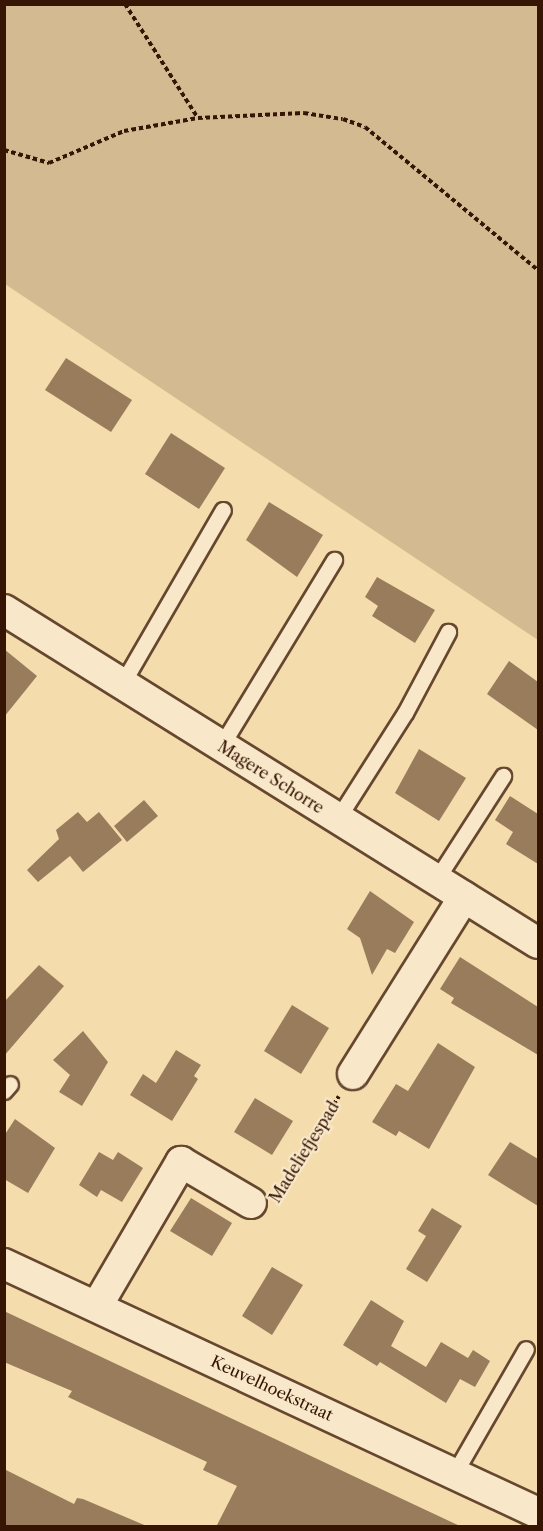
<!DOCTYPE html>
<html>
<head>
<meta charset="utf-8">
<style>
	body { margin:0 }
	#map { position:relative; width:543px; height:1531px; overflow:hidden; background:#f4dcac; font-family:"Libre Caslon Text",serif }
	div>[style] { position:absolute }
	.green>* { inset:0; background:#d4ba90 }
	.building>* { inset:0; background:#997c5c }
	.path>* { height:4px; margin-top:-2px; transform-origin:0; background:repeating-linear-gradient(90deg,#361505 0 4.5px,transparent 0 7.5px) }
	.roads { filter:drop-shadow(2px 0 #66472f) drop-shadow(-2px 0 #66472f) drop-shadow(0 2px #66472f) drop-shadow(0 -2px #66472f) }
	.service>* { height:15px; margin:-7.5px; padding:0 7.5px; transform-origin:7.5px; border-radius:7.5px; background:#f8e8c9 }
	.minor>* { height:30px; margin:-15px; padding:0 15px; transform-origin:15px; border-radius:15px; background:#f8e8c9 }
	span { translate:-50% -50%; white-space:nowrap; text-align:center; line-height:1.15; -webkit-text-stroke:4.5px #f8e8c9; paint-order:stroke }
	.street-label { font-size:16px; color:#361505 }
	.frame { position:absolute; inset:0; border:6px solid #361505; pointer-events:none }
</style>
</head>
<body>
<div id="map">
	<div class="green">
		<div style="clip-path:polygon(4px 5px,538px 5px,538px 640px,5px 284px)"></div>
	</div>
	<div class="building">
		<div style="clip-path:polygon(66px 358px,132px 400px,111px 432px,45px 390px)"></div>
		<div style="clip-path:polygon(171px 433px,225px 468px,199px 509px,145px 474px)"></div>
		<div style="clip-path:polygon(269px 502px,323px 535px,297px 577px,246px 540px)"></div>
		<div style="clip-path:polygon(377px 577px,435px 610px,415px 643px,372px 616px,378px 606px,365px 597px)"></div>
		<div style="clip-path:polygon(4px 649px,37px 676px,4px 717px)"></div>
		<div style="clip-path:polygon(509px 661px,538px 682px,538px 730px,487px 694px)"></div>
		<div style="clip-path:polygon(419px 749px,466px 778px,439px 821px,395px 793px)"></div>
		<div style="clip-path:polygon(510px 796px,538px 814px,538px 864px,506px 844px,513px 832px,495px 820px)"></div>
		<div style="clip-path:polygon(144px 800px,158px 816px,127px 842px,114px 826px)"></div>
		<div style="clip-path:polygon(78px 812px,87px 822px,99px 812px,122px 840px,83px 872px,70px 856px,38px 882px,27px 870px,59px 839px,56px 830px)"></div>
		<div style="clip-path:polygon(370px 891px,414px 922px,395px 953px,387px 949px,372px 975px,360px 938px,347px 929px)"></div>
		<div style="clip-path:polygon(460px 957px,538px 1007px,538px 1055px,451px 1003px,454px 998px,440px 989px)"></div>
		<div style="clip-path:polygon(39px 965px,64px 986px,4px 1056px,4px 1002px)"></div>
		<div style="clip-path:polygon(292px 1005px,329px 1028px,301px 1074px,264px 1051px)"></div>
		<div style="clip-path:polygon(83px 1031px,108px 1062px,82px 1106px,59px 1092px,70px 1075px,53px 1060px)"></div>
		<div style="clip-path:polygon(438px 1043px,475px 1067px,429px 1149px,399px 1131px,396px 1136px,372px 1122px,396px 1084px,408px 1091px)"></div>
		<div style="clip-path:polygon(176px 1050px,201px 1065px,194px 1076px,198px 1079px,172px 1121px,130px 1095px,143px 1074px,156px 1083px)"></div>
		<div style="clip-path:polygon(255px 1098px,293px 1121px,272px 1155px,234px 1132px)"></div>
		<div style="clip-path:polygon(15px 1119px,55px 1148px,28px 1193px,4px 1179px,4px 1136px)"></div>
		<div style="clip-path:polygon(510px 1142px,538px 1159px,538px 1206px,488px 1175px)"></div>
		<div style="clip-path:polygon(99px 1152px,113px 1160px,118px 1152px,143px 1168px,122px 1202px,101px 1190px,97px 1197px,79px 1185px)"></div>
		<div style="clip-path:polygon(191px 1198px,232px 1223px,212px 1256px,170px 1231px)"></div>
		<div style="clip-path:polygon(432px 1208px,462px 1226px,427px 1282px,406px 1269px,426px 1236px,418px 1231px)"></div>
		<div style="clip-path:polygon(272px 1267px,303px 1285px,272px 1335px,242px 1316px)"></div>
		<div style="clip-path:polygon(371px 1300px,404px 1321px,391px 1346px,426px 1367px,441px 1342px,468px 1358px,473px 1350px,490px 1361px,475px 1387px,460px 1379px,446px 1403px,380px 1362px,377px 1366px,343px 1345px)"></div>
		<div style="clip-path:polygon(4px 1311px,349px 1474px,462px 1527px,216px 1527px,237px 1486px,203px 1470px,207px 1462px,68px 1397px,72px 1391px,4px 1362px)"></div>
		<div style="clip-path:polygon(4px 1469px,74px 1504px,77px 1498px,83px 1499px,149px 1527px,4px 1527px)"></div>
	</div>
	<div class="path">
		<div style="left:125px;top:4px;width:135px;rotate:57.4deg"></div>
		<div style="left:198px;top:118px;width:106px;rotate:-2.7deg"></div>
		<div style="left:304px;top:113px;width:39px;rotate:9deg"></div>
		<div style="left:343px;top:119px;width:23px;rotate:20deg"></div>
		<div style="left:365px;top:127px;width:224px;rotate:39.6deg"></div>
		<div style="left:4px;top:150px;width:47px;rotate:16.1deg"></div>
		<div style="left:49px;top:163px;width:82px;rotate:-23.1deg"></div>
		<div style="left:124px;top:131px;width:75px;rotate:-10deg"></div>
		<div style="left:278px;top:1194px;width:115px;rotate:-58.1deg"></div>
	</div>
	<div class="roads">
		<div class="service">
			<div style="left:122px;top:684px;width:201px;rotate:-59.9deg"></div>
			<div style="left:221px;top:746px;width:218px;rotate:-58.7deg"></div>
			<div style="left:338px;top:818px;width:125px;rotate:-57.5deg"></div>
			<div style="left:405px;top:713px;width:92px;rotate:-62deg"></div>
			<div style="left:436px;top:880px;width:124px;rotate:-57.2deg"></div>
			<div style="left:4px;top:1091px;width:9px;rotate:-49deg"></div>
			<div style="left:454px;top:1474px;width:144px;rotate:-60.1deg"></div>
		</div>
		<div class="minor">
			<div style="left:4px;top:610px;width:629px;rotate:31.95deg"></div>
			<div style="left:353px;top:1074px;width:209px;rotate:-57.9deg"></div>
			<div style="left:4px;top:1264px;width:589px;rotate:25deg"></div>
			<div style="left:97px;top:1306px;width:167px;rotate:-59.7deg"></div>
			<div style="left:181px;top:1162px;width:81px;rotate:30.4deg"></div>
		</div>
	</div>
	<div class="street-label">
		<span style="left:271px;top:777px;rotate:32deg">Magere Schorre</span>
		<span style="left:304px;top:1152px;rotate:-58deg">Madeliefjespad</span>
		<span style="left:272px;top:1388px;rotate:25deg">Keuvelhoekstraat</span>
	</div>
	<div class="frame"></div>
</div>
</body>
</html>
